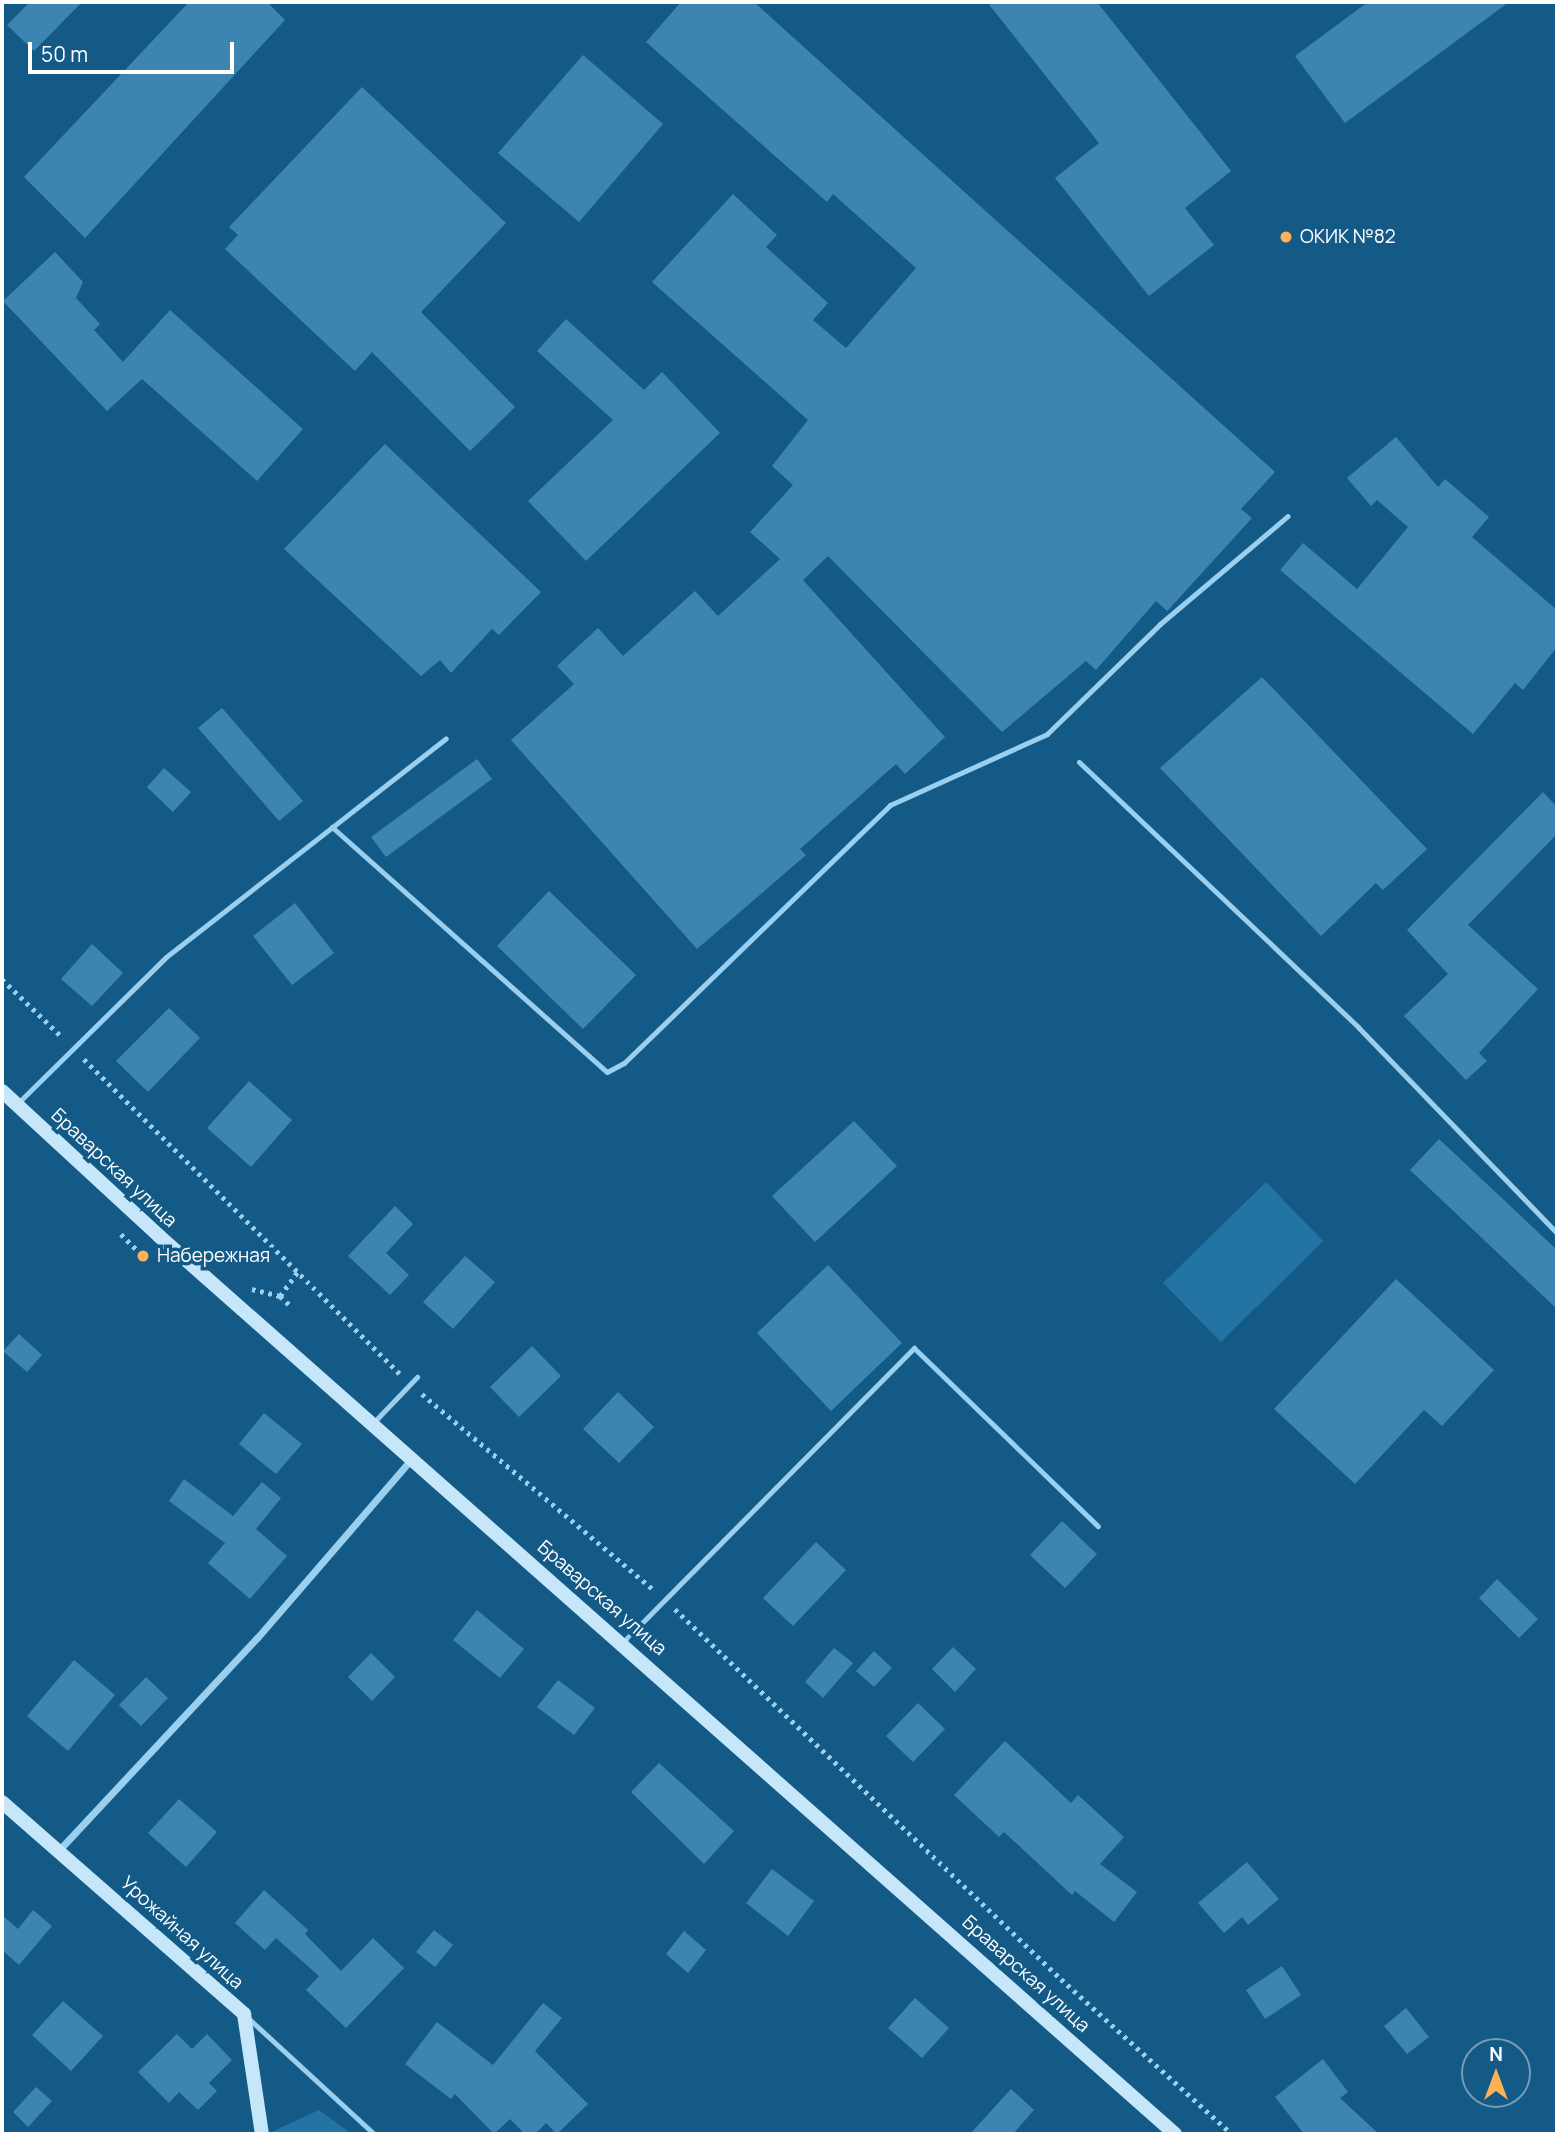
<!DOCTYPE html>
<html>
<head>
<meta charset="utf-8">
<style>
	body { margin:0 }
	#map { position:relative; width:1559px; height:2136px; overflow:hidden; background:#145a87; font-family:Manrope,sans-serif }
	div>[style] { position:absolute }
	.green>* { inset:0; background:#2374a5 }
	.building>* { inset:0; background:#3d85b1 }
	.path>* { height:4.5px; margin-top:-2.25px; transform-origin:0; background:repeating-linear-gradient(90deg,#99cfef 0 3.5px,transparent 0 8.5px) }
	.lane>* { height:5px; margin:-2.5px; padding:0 2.5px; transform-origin:2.5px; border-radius:2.5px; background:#99cfef }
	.street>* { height:7px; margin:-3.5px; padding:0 3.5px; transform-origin:3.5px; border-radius:3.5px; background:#99cfef }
	.secondary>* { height:14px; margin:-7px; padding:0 7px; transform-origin:7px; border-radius:7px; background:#c6e6fa }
	.dots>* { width:19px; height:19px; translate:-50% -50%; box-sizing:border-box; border:4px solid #145a87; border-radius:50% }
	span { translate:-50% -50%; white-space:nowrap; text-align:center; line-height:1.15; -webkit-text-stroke:7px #145a87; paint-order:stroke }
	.poi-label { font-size:19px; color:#fff }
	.left { translate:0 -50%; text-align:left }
	.street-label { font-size:19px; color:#fff }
	.frame { position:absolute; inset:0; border:4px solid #fff; pointer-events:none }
	.north { position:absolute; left:1461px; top:2038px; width:70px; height:70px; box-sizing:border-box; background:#145a87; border:2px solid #729cb7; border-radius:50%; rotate:0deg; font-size:19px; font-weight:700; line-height:28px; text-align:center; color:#fff }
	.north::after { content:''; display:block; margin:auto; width:24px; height:32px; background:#ffb157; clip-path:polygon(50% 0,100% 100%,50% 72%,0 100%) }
	.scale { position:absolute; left:28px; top:42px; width:206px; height:32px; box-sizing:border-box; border:4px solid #fff; border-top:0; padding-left:9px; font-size:21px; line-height:24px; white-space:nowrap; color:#fff; -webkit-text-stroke:5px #145a87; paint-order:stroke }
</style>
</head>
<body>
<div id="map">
	<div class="green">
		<div style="clip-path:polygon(1266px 1182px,1323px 1241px,1221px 1342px,1163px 1283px)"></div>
		<div style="clip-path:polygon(319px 2110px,352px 2134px,269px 2134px,269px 2133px)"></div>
	</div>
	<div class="building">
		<div style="clip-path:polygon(30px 2px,82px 2px,34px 51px,7px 25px)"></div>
		<div style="clip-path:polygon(189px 2px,267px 2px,285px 20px,85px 238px,24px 177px)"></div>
		<div style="clip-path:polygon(681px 2px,754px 2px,1275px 472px,1241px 509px,1252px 518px,1170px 608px,1167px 611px,1156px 601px,1096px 670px,1086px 661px,1002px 732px,828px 556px,803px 580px,945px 737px,905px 774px,896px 764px,800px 849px,806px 855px,697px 949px,511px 740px,574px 684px,557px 666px,598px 628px,623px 656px,695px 591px,718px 616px,780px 559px,750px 532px,793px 485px,772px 466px,808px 420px,652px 282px,733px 194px,777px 235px,766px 247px,828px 303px,813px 320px,846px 348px,916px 268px,833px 194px,827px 202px,646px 42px)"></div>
		<div style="clip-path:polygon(987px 2px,1097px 2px,1231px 171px,1185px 208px,1214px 245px,1149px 296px,1055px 178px,1099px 143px)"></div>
		<div style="clip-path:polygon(1368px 2px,1509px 2px,1345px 123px,1295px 56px)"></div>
		<div style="clip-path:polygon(583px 55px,663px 124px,579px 222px,498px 153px)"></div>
		<div style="clip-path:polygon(362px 87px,506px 223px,421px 312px,515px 407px,470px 451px,372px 352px,355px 371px,225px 249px,238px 235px,229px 227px)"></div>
		<div style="clip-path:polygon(55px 252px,83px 282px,76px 298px,100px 324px,94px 330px,123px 362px,170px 310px,303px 429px,257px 481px,142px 379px,107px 411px,3px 301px)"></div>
		<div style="clip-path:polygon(566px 319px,644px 390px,662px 372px,720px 433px,586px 561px,528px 501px,613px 420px,537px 351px)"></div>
		<div style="clip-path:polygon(1396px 437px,1438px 487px,1445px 479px,1489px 517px,1472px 537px,1557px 610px,1557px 647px,1523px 690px,1515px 683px,1473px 734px,1280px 570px,1303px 543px,1357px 589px,1408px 527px,1377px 500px,1371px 506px,1347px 478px)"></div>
		<div style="clip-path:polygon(385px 444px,541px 592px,499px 635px,492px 629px,451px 673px,440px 660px,421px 676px,284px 549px)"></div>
		<div style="clip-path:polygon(1262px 677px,1427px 849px,1383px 890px,1376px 883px,1321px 936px,1160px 768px)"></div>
		<div style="clip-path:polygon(222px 708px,303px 801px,279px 821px,198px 728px)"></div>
		<div style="clip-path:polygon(477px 759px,492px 779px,386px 857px,371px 837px)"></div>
		<div style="clip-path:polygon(164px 768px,191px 792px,173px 812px,147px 787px)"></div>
		<div style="clip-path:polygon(1543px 792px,1557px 807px,1557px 834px,1468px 925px,1538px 989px,1479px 1053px,1487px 1061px,1466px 1080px,1404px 1016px,1448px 974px,1407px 930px)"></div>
		<div style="clip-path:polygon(549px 891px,636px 975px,583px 1029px,497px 946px)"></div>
		<div style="clip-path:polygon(295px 903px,334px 953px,292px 985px,253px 936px)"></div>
		<div style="clip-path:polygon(92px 944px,123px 973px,92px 1006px,61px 979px)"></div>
		<div style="clip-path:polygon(169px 1008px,200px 1038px,148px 1092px,116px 1061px)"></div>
		<div style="clip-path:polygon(249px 1081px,292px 1120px,251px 1167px,207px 1128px)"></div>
		<div style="clip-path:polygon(854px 1121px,897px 1166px,815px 1242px,772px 1196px)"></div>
		<div style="clip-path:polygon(1439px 1139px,1557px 1250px,1557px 1309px,1410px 1170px)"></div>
		<div style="clip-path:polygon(395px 1206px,413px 1224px,386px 1253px,409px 1275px,390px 1295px,348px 1256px)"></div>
		<div style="clip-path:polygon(465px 1256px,495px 1282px,453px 1329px,423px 1302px)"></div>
		<div style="clip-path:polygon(828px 1265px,902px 1343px,831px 1411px,757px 1333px)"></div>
		<div style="clip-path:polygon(1396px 1279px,1494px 1370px,1442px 1426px,1424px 1410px,1355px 1484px,1274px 1409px)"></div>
		<div style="clip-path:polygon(19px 1334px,42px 1355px,27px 1372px,3px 1351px)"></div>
		<div style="clip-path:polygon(532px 1346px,561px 1376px,519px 1417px,490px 1387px)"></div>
		<div style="clip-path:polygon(618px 1392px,654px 1427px,619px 1463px,583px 1429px)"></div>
		<div style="clip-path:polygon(264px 1413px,302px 1444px,276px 1474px,239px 1444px)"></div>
		<div style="clip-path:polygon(184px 1479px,233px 1516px,262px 1482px,281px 1498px,256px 1529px,287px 1556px,250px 1599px,208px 1563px,225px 1543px,169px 1501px)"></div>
		<div style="clip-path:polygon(1062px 1521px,1097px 1554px,1065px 1588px,1030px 1555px)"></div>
		<div style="clip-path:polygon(816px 1542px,846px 1570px,793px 1626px,763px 1598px)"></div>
		<div style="clip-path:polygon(1497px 1579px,1538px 1619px,1519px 1638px,1479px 1598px)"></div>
		<div style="clip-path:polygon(477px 1610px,524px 1649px,500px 1678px,453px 1640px)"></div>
		<div style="clip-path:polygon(953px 1647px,976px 1669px,955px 1692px,932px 1669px)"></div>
		<div style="clip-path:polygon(834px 1648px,853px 1663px,823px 1698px,805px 1682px)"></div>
		<div style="clip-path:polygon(874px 1651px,892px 1668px,874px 1687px,856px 1671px)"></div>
		<div style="clip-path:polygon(371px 1653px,395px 1677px,372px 1701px,348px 1677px)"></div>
		<div style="clip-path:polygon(74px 1660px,115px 1695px,68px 1751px,27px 1716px)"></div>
		<div style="clip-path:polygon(146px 1677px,168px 1698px,141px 1726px,119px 1705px)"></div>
		<div style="clip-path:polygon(558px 1680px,595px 1708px,574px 1735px,537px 1707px)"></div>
		<div style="clip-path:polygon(918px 1703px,945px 1729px,913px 1762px,886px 1736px)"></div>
		<div style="clip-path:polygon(1005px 1741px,1071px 1803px,1078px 1795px,1124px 1837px,1100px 1864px,1137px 1892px,1114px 1922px,1075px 1891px,1072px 1895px,1004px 1832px,999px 1837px,954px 1795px)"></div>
		<div style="clip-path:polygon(659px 1763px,734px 1831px,704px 1864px,631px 1792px)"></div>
		<div style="clip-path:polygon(179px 1799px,217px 1832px,186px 1867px,148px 1833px)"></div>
		<div style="clip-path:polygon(1247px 1862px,1279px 1899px,1248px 1925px,1242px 1917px,1224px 1933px,1198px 1903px)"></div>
		<div style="clip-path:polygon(772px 1869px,814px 1901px,788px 1936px,746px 1903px)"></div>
		<div style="clip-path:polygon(264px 1890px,308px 1930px,305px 1934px,341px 1971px,373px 1938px,404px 1968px,346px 2028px,306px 1990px,319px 1976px,276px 1938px,265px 1950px,235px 1923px)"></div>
		<div style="clip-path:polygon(33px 1910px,52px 1926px,19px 1965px,2px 1950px,2px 1915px,18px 1929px)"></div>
		<div style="clip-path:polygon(434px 1930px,453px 1945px,435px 1967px,416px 1952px)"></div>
		<div style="clip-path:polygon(684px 1931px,706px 1950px,688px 1973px,666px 1954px)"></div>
		<div style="clip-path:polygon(1282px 1966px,1301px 1995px,1265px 2019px,1246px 1990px)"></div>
		<div style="clip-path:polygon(915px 1998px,949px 2028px,922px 2058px,888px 2028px)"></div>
		<div style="clip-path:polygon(63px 2001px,103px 2036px,71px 2071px,32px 2035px)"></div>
		<div style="clip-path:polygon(543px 2003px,562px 2018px,535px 2051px,588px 2104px,557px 2134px,546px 2123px,535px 2134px,525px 2134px,510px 2119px,494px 2134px,455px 2094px,451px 2099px,405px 2064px,437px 2022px,493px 2065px)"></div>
		<div style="clip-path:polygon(1406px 2008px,1429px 2037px,1407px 2054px,1384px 2026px)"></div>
		<div style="clip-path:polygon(177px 2034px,192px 2049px,207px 2034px,232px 2060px,209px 2083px,217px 2091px,198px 2110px,179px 2092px,169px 2103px,138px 2072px)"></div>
		<div style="clip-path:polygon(1323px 2059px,1348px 2092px,1340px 2098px,1379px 2134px,1304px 2134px,1275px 2097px)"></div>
		<div style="clip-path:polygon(36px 2087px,52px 2101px,28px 2127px,13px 2112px)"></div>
		<div style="clip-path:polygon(1011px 2089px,1034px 2110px,1013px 2134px,970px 2134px)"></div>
	</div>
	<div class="path">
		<div style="left:2px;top:979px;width:85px;rotate:44deg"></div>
		<div style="left:84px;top:1059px;width:446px;rotate:44.9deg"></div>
		<div style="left:121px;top:1234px;width:31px;rotate:45deg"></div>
		<div style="left:252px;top:1289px;width:29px;rotate:14deg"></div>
		<div style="left:280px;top:1296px;width:16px;rotate:43deg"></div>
		<div style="left:280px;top:1296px;width:32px;rotate:-54deg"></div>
		<div style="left:422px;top:1394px;width:302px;rotate:40.2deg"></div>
		<div style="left:675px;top:1609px;width:535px;rotate:43.79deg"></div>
		<div style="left:1061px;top:1979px;width:231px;rotate:42.2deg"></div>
	</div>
	<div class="lane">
		<div style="left:1079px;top:762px;width:385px;rotate:43.5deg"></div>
		<div style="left:1358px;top:1027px;width:286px;rotate:46deg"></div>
		<div style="left:332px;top:827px;width:368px;rotate:41.7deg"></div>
		<div style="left:607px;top:1072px;width:19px;rotate:-28deg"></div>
		<div style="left:624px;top:1063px;width:371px;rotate:-44.1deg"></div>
		<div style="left:890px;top:805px;width:172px;rotate:-24.3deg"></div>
		<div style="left:1047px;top:734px;width:158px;rotate:-44.2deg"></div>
		<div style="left:1160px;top:624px;width:167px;rotate:-40.2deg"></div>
		<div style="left:19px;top:1102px;width:206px;rotate:-44.6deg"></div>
		<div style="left:166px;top:957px;width:355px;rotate:-38deg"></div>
		<div style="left:373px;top:1423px;width:64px;rotate:-46.3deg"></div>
		<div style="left:623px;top:1642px;width:414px;rotate:-45.3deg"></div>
		<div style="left:914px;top:1348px;width:256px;rotate:44.1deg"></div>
		<div style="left:248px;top:2018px;width:171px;rotate:42.6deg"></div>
	</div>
	<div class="street">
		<div style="left:60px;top:1849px;width:289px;rotate:-47deg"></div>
		<div style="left:257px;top:1638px;width:239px;rotate:-49.2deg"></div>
	</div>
	<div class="secondary">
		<div style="left:2px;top:1091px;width:214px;rotate:42.7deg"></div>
		<div style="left:159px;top:1236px;width:1356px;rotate:41.47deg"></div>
		<div style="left:2px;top:1802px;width:322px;rotate:41.2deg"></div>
		<div style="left:244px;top:2014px;width:121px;rotate:81.5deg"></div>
	</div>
	<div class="dots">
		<div style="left:1286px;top:237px;background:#ffb157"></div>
		<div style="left:143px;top:1256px;background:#ffb157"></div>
	</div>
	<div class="poi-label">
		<span class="left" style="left:1300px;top:237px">ОКИК №82</span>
		<span class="left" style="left:157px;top:1256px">Набережная</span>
	</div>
	<div class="street-label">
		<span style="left:114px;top:1168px;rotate:43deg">Браварская улица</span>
		<span style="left:602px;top:1598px;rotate:41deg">Браварская улица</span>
		<span style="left:182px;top:1933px;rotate:42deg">Урожайная улица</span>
		<span style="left:1026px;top:1974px;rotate:42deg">Браварская улица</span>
	</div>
	<div class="frame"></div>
	<div class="north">N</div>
	<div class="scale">50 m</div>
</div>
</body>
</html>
